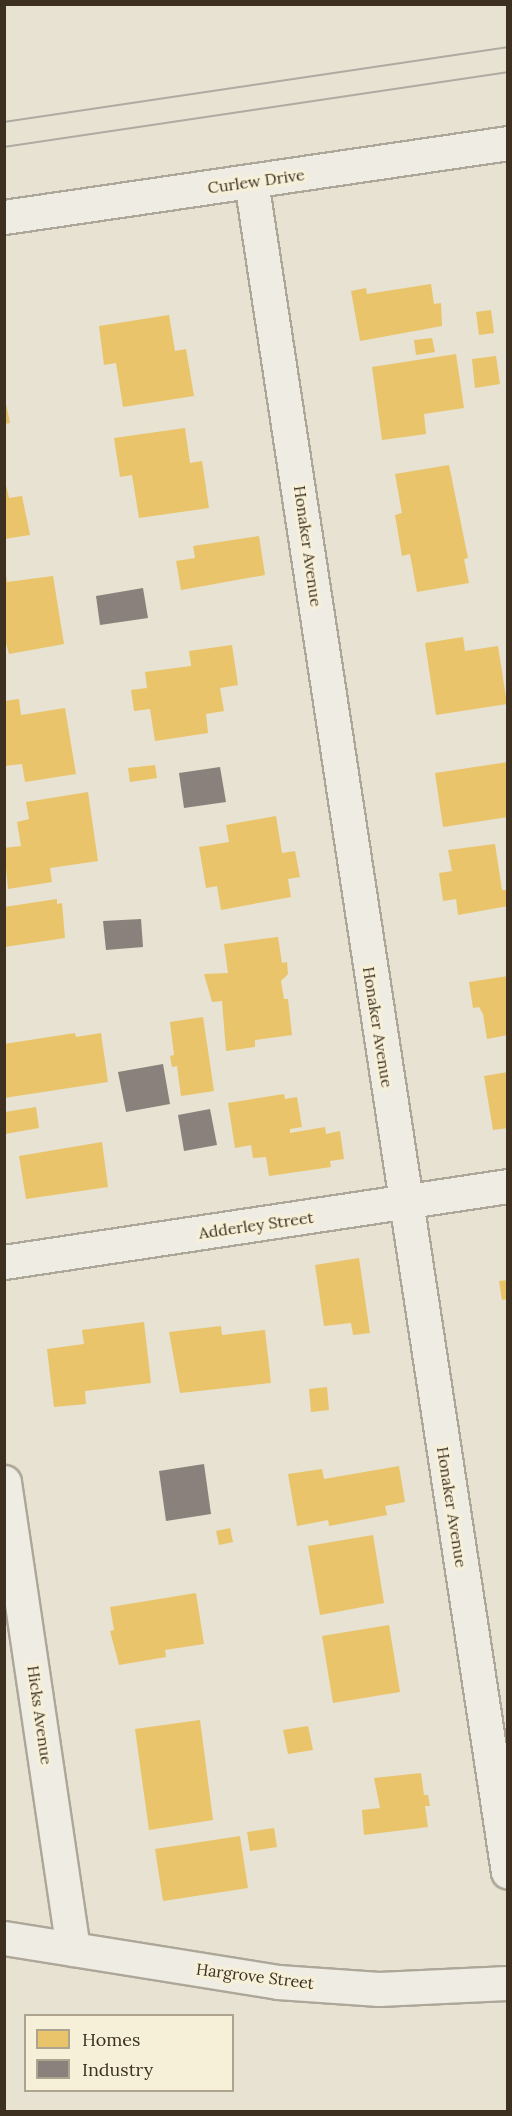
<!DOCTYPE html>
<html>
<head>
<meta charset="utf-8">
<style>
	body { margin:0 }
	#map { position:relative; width:512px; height:2116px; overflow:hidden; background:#e7e2d1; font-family:Lora,serif }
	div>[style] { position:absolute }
	.homes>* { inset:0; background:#e9c46a }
	.industry>* { inset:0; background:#8a817c }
	.roads { filter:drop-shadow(2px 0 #ada799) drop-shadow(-2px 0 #ada799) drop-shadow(0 2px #ada799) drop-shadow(0 -2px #ada799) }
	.minor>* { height:33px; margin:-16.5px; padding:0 16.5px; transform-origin:16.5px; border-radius:16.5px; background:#efece3 }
	.tram>* { height:1.5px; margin:-0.75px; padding:0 0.75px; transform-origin:0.75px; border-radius:0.75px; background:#afaba2 }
	span { translate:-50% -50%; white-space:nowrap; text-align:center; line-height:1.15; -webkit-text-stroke:6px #f7f0d8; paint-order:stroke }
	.street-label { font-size:16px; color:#3d3020 }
	.frame { position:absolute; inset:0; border:6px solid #3d3020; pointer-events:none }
	.legend { position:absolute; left:24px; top:2014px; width:210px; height:78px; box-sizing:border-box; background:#f7f0d8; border:2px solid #ada38e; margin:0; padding:8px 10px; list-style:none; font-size:18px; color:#3d3020 }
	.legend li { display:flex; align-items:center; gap:12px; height:30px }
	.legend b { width:30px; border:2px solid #ada38e }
</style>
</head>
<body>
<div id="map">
	<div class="homes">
		<div style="clip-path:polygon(431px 284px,434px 304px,441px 303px,442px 326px,360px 341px,351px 291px,366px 288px,367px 294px)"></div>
		<div style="clip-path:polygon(491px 310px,494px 333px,479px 335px,476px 312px)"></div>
		<div style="clip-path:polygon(169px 315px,175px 351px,186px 349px,194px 396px,123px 407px,116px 363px,104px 365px,99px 326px)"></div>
		<div style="clip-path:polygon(432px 338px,435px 352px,416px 355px,414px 340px)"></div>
		<div style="clip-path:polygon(456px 354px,464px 408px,424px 414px,426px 434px,382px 440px,372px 367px)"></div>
		<div style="clip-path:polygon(496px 356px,500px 384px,475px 388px,472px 359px)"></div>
		<div style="clip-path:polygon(4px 394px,10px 423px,4px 424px)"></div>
		<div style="clip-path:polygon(185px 428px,190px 463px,202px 461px,209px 508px,139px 518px,132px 475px,120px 477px,114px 438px)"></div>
		<div style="clip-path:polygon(449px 465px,468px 558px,464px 559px,469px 583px,417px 592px,410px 554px,402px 556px,395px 515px,402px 513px,395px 474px)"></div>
		<div style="clip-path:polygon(4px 476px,9px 498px,22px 496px,30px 535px,4px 539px)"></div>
		<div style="clip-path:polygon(259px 536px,265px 575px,181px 590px,176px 561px,195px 558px,193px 546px)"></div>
		<div style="clip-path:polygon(6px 574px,7px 582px,53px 576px,64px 644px,9px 654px,4px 636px)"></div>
		<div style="clip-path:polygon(463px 637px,465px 651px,498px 646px,507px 704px,436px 715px,425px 643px)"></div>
		<div style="clip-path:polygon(232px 645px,238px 685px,220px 688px,224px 711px,206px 714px,208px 733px,155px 741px,150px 709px,134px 711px,131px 690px,147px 688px,145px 672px,191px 666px,189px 651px)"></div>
		<div style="clip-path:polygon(19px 699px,21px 715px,65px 708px,76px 774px,25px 782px,22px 764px,4px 766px,4px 701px)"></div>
		<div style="clip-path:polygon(508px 762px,508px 817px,443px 827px,435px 773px)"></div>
		<div style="clip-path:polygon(155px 765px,157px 778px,130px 782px,128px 768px)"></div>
		<div style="clip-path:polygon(88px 792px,98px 861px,50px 868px,52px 882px,8px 889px,4px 848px,21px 846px,17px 822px,29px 819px,26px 802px)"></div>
		<div style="clip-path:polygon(276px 816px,282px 853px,295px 851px,300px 877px,288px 879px,291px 897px,221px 910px,217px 886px,206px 888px,199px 847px,229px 842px,226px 825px)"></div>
		<div style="clip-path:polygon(495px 844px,502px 890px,508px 890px,508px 906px,458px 915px,456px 899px,443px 901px,439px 873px,452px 871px,448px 850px)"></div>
		<div style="clip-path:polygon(57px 899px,57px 904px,62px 903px,65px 938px,4px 947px,4px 907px)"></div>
		<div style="clip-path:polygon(278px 937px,282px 963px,287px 962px,288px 974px,281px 981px,284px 999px,288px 999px,292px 1035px,255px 1040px,255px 1047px,226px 1051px,222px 1001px,212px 1002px,204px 974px,228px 973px,224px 944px)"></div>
		<div style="clip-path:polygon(508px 976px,508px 1035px,487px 1039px,483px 1014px,479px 1007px,473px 1008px,469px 982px)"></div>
		<div style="clip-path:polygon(203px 1017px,214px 1091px,181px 1096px,177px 1066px,172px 1067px,170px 1056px,174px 1055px,170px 1022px)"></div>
		<div style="clip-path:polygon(75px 1033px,76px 1037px,101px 1033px,108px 1082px,4px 1098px,4px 1044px)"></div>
		<div style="clip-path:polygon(508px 1072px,508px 1128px,493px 1130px,484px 1076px)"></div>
		<div style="clip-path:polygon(284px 1094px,285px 1099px,297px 1097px,302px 1127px,290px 1129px,290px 1133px,325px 1127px,326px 1134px,340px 1131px,344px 1159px,330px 1161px,331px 1167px,269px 1176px,266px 1157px,253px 1158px,251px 1145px,235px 1148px,228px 1103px)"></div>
		<div style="clip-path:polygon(36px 1107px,39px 1128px,5px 1134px,5px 1112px)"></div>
		<div style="clip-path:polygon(102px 1142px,108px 1187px,26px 1199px,19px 1156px)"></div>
		<div style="clip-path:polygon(359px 1258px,370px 1333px,353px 1335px,351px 1323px,324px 1326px,315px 1265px)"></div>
		<div style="clip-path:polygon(508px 1280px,508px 1299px,502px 1300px,499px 1281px)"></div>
		<div style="clip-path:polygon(144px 1322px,151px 1383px,85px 1391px,86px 1404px,54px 1407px,47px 1349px,84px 1344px,82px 1330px)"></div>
		<div style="clip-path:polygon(221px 1326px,222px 1335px,265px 1330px,271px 1383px,180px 1393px,169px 1332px)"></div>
		<div style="clip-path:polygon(327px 1387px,329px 1410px,311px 1412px,309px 1389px)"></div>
		<div style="clip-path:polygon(399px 1466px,405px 1502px,385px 1506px,387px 1515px,329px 1526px,328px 1520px,297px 1526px,288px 1474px,322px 1469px,324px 1479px)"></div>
		<div style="clip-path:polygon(230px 1528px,233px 1542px,219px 1545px,216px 1531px)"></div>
		<div style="clip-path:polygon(373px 1535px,384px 1603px,320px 1615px,308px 1546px)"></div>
		<div style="clip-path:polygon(196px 1593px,204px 1644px,165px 1650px,166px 1657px,119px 1665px,110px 1631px,114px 1630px,110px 1607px)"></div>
		<div style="clip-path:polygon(389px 1625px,400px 1692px,333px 1703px,322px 1636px)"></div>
		<div style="clip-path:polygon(200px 1720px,213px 1820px,149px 1830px,135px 1729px)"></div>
		<div style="clip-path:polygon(308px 1726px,313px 1750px,288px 1754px,283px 1730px)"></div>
		<div style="clip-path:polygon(421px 1773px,424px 1795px,428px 1795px,430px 1806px,425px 1806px,428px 1827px,364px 1835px,362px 1810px,380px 1808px,374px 1778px)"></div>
		<div style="clip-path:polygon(274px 1828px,277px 1847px,250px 1851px,247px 1832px)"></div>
		<div style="clip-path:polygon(240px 1836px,248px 1888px,163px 1901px,155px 1849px)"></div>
	</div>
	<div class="industry">
		<div style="clip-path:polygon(143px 588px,148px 618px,100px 625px,96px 596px)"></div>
		<div style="clip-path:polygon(220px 767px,226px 802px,184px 808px,179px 773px)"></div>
		<div style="clip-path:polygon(141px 919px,143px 947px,106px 950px,103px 921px)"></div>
		<div style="clip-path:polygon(163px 1064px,170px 1104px,126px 1112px,118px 1072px)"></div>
		<div style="clip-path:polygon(210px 1109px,217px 1145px,184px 1151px,178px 1115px)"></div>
		<div style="clip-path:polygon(204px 1464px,211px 1514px,166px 1521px,159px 1471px)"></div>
	</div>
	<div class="roads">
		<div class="minor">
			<div style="left:251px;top:181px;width:1710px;rotate:81.36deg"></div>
			<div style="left:4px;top:217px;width:509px;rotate:-8.35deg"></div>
			<div style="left:4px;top:1262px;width:510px;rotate:-8.58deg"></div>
			<div style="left:4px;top:1482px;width:472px;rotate:81.6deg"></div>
			<div style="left:4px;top:1938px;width:278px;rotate:9.1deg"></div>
			<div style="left:278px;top:1982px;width:101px;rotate:4deg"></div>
			<div style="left:379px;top:1989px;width:129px;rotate:-2.7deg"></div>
		</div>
	</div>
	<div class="tram">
		<div style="left:4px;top:122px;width:510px;rotate:-8.46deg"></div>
		<div style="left:4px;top:147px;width:510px;rotate:-8.46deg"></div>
	</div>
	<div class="street-label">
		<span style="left:256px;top:181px;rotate:-8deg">Curlew Drive</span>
		<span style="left:308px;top:546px;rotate:82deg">Honaker Avenue</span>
		<span style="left:378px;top:1027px;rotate:81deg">Honaker Avenue</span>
		<span style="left:256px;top:1225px;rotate:-8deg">Adderley Street</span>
		<span style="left:452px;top:1507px;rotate:81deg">Honaker Avenue</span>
		<span style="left:40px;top:1715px;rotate:82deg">Hicks Avenue</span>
		<span style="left:255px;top:1976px;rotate:7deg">Hargrove Street</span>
	</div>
	<div class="frame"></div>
	<ul class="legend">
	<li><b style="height:16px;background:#e9c46a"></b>Homes</li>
	<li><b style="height:16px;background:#8a817c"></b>Industry</li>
	</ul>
</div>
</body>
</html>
